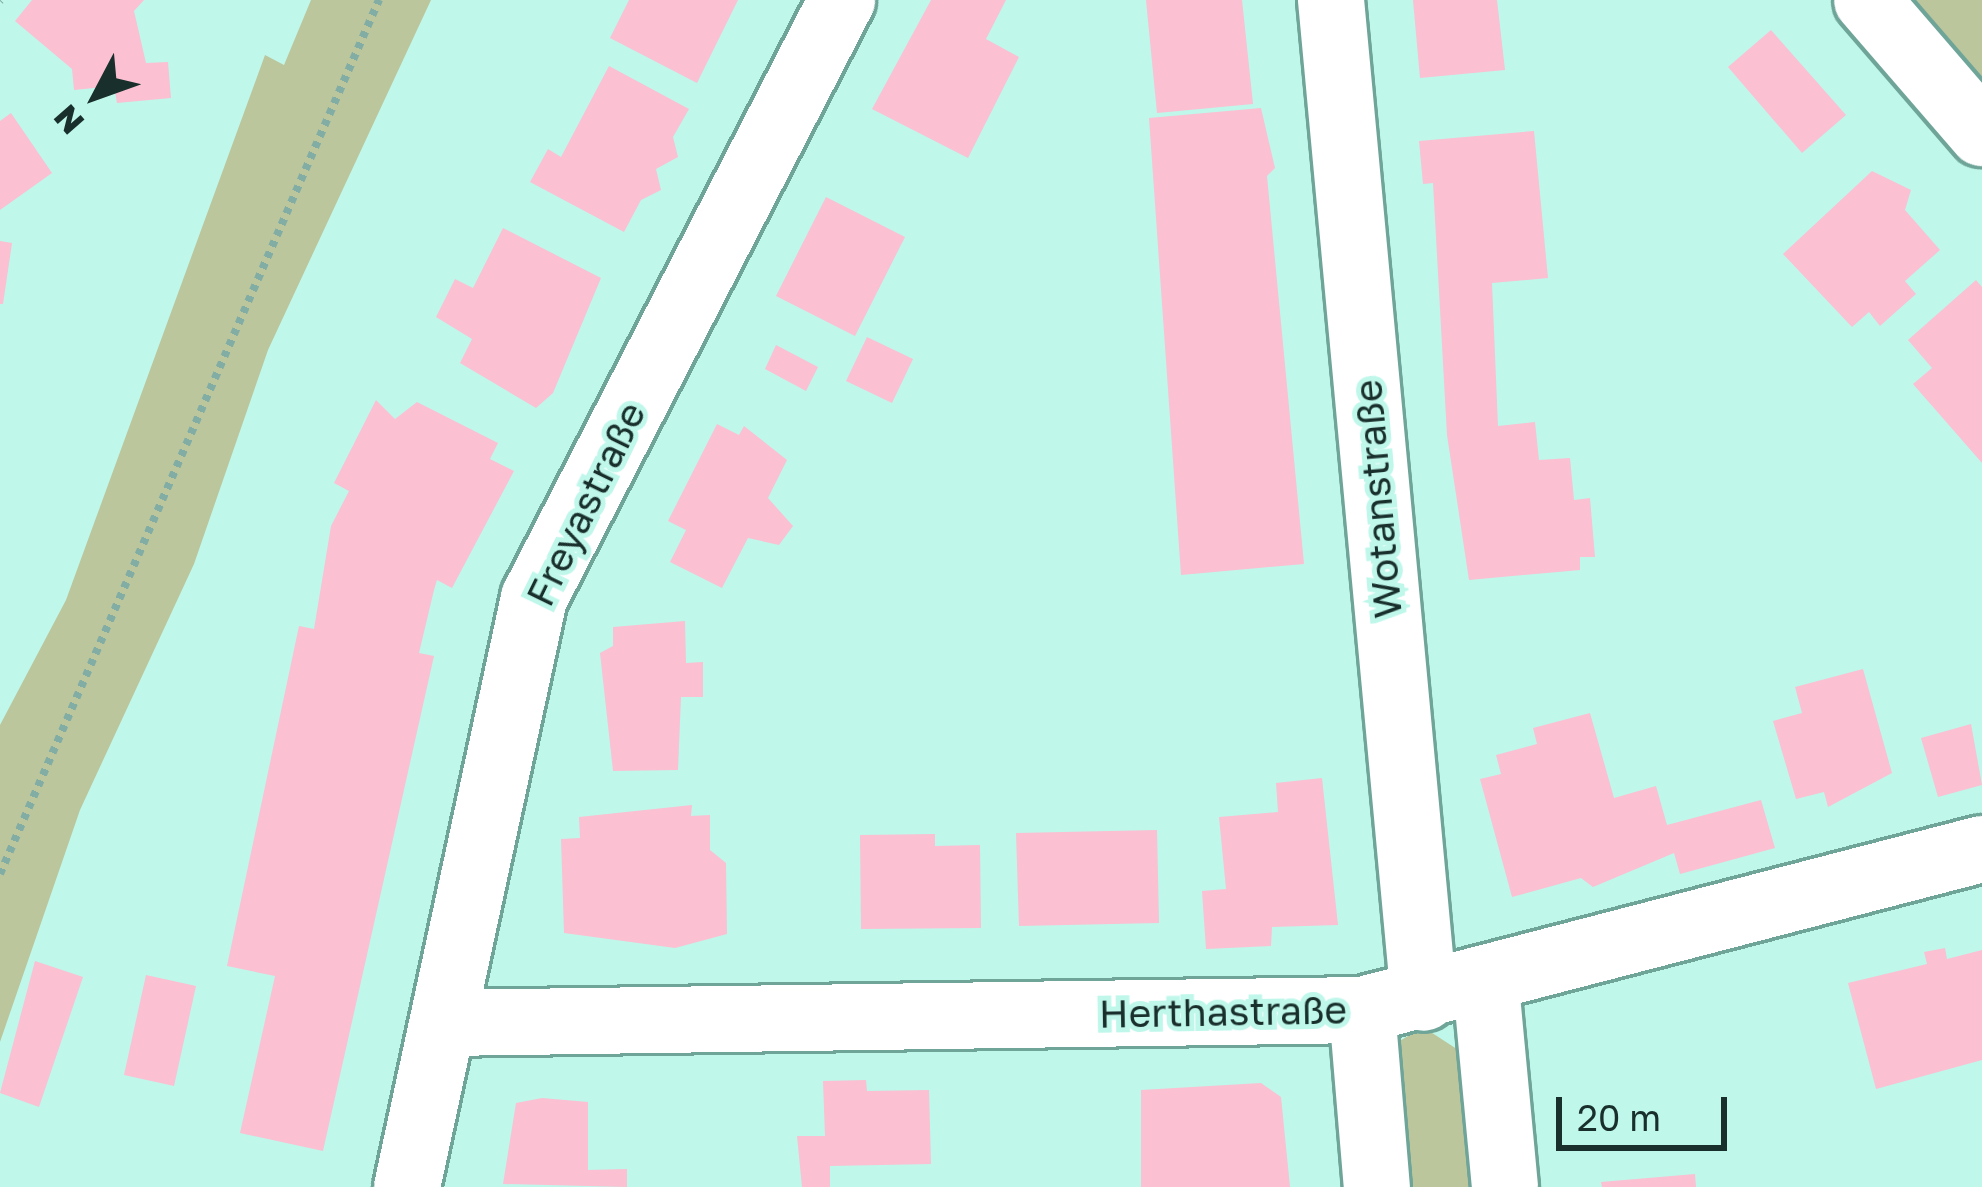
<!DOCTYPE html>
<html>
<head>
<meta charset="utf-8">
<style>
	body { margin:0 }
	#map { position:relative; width:1982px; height:1187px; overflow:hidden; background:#bff7eb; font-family:"Golos Text",sans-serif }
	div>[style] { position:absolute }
	.green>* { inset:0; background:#bbc69c }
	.building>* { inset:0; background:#fbc0d1 }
	.path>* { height:8px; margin-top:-4px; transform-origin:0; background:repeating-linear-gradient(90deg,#82ada4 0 6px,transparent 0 12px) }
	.roads { filter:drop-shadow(3px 0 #6fa599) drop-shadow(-3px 0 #6fa599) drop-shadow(0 3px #6fa599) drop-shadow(0 -3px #6fa599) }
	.street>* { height:66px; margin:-33px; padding:0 33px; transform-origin:33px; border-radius:33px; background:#fff }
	span { translate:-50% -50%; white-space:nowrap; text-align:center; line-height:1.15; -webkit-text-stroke:10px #bff7eb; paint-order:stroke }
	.street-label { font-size:39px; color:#192f2b }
	.north { position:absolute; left:36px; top:36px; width:120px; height:120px; -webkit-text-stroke:9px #bff7eb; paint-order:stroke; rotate:229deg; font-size:33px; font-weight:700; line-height:48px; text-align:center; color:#192f2b }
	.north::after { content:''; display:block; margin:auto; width:42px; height:54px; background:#192f2b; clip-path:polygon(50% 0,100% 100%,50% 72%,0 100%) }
	.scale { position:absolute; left:1556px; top:1097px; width:171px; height:54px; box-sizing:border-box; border:6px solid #192f2b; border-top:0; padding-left:15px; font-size:36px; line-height:42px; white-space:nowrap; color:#192f2b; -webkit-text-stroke:9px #bff7eb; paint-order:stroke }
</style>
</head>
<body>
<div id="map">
	<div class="green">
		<div style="clip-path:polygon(311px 0,431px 0,268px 350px,194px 564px,80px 810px,0 1042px,0 725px,66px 600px,265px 55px,284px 65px)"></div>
		<div style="clip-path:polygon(1905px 0,1982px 0,1982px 90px)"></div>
		<div style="clip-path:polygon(1423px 1027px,1469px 1057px,1483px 1187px,1397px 1187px,1393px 1045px)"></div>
	</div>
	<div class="building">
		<div style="clip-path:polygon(32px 0,144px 0,134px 11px,146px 63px,168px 62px,171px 98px,117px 103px,114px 86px,74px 90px,72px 69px,15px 21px)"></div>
		<div style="clip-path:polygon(629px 0,738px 0,697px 83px,610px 38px)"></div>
		<div style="clip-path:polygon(931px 0,1006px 0,986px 39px,1019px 57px,968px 158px,872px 109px)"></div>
		<div style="clip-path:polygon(1146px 0,1242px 0,1253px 104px,1157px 113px)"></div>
		<div style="clip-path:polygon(1413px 0,1497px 0,1505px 70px,1420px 78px)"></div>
		<div style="clip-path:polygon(1771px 30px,1846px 115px,1802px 153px,1728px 67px)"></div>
		<div style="clip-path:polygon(609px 66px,689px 109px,673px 137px,678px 157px,656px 169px,661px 190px,641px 200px,624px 232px,530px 182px,548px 149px,561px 157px)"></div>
		<div style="clip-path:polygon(1261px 108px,1275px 168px,1267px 176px,1304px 564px,1181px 575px,1149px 118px)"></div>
		<div style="clip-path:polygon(11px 113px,52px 173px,0 210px,0 121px)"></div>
		<div style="clip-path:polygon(1534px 131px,1548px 278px,1492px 283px,1498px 426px,1535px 422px,1539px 460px,1570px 458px,1574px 500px,1590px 498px,1595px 557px,1580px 557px,1580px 570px,1469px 580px,1447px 435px,1433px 183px,1423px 184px,1419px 141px)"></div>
		<div style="clip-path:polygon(1872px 171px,1911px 190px,1905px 210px,1940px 250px,1905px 281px,1916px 294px,1880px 326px,1869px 312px,1852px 327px,1783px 254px)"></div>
		<div style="clip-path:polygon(826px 197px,905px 237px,855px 336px,776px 296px)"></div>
		<div style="clip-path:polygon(503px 228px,601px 278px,553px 393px,536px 408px,460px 363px,472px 339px,436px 317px,455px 279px,473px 288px)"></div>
		<div style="clip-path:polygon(0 241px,12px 243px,3px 304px,0 304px)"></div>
		<div style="clip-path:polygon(1976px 280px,1982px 287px,1982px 463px,1913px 384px,1932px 368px,1908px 340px)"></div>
		<div style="clip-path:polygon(867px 337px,913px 359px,892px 403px,846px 381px)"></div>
		<div style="clip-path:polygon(776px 345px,818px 367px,806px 391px,765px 369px)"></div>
		<div style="clip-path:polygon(376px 400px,395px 419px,417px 402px,498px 443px,490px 459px,514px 471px,452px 588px,437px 580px,434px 590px,419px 653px,434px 656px,323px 1151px,240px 1133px,275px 976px,227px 966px,299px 626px,314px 629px,331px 526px,349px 491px,334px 483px)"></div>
		<div style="clip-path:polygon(717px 424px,739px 435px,744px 426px,787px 460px,768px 498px,793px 526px,779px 545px,748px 538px,722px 588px,670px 562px,686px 530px,668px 521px)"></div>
		<div style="clip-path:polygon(685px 621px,686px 663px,703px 662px,703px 697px,681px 697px,678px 770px,613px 771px,600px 653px,613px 646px,613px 627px)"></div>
		<div style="clip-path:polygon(1863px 669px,1892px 773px,1828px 807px,1824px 792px,1796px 799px,1773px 721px,1802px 713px,1795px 687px)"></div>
		<div style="clip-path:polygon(1590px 713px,1614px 798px,1656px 786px,1667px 825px,1761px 800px,1775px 848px,1680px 874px,1674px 853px,1593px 887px,1581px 878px,1512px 897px,1480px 779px,1501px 774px,1496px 755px,1537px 744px,1533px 728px)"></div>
		<div style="clip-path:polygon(1971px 724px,1982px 785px,1938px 797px,1921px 738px)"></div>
		<div style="clip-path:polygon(1322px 778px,1338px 925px,1272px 927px,1271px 946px,1206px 949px,1202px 891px,1226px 889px,1219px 817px,1278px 812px,1276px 783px)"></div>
		<div style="clip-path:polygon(692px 805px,691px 816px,710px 815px,710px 850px,726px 863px,727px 934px,675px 948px,564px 933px,561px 839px,580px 838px,579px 817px)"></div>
		<div style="clip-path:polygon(1157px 830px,1159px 923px,1019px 926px,1016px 833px)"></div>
		<div style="clip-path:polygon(935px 834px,935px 846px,980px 845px,981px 928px,861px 929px,860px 835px)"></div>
		<div style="clip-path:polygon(1945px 948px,1947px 959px,1982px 950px,1982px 1060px,1876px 1089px,1848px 983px,1927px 964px,1924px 952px)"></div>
		<div style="clip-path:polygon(35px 961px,83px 977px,39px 1107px,0 1093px)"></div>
		<div style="clip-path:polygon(146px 975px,196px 986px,174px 1086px,124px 1075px)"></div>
		<div style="clip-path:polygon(866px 1080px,867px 1091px,929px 1090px,931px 1164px,830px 1166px,830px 1187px,802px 1187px,797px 1136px,825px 1136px,823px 1081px)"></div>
		<div style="clip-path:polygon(1261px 1083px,1281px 1097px,1290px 1187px,1141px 1187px,1141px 1090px)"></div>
		<div style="clip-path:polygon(542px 1098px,588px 1102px,588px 1170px,627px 1169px,627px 1187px,503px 1184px,516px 1103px)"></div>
		<div style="clip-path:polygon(1695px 1174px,1696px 1187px,1602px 1187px,1601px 1182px)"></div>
	</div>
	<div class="path">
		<div style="left:0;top:1px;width:1px;rotate:-45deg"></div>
		<div style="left:0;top:874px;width:953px;rotate:-66.56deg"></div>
	</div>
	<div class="roads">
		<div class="street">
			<div style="left:1331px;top:0;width:1002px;rotate:84.68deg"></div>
			<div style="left:1867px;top:0;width:176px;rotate:49.2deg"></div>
			<div style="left:1486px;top:986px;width:202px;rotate:84.6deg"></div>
			<div style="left:1362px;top:1010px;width:178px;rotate:85.2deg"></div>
			<div style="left:444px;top:1023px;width:918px;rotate:-0.81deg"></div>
			<div style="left:1362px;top:1010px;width:641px;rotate:-14.56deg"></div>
			<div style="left:407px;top:1187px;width:603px;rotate:-77.83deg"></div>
			<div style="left:534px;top:598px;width:673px;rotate:-62.75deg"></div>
		</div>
	</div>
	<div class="street-label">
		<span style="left:1378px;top:499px;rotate:-95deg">Wotanstraße</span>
		<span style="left:586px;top:504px;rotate:-64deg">Freyastraße</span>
		<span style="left:1223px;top:1012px;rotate:-1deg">Herthastraße</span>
	</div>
	<div class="north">N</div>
	<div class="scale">20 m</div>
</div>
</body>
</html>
